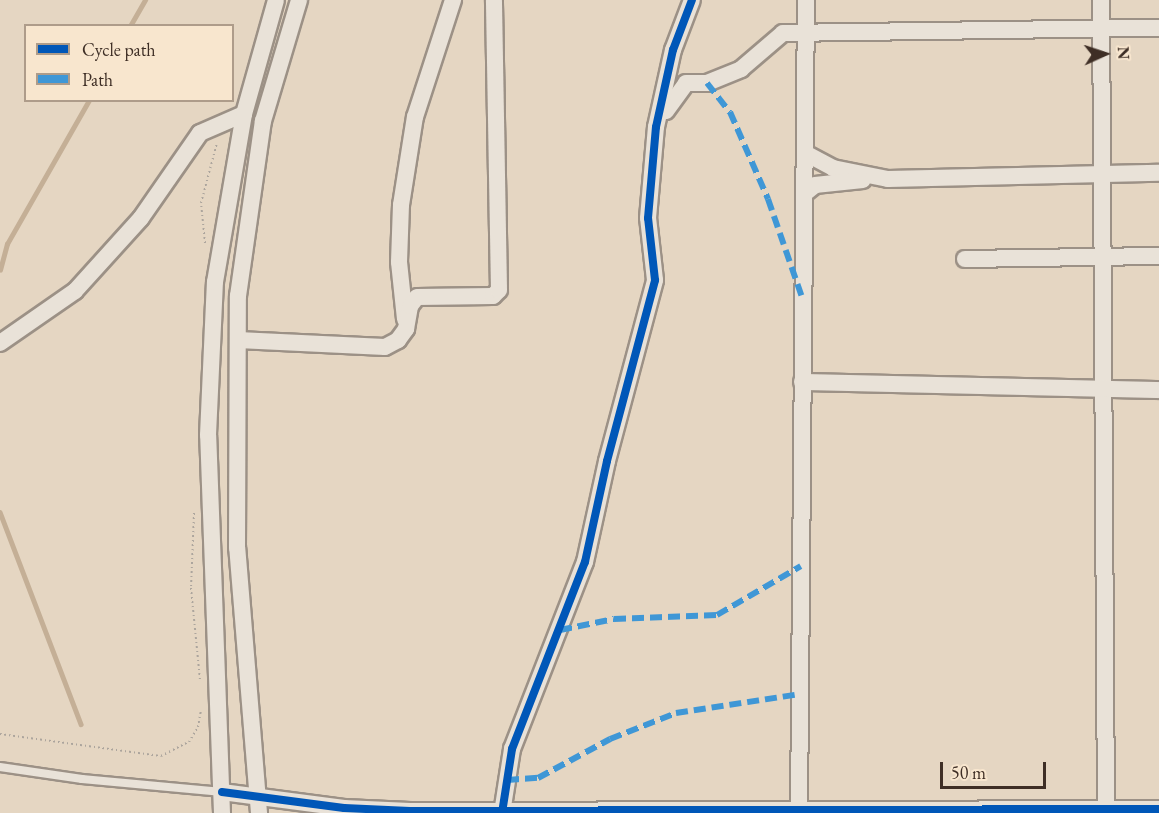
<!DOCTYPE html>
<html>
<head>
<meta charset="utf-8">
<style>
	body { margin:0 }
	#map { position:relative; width:1159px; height:813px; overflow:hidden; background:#e5d6c2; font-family:"EB Garamond",serif }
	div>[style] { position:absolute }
	.stream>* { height:4.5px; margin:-2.25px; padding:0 2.25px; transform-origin:2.25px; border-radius:2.25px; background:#c4af96 }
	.path>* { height:2px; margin-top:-1px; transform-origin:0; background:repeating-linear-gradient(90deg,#aca59d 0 1.5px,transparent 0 4.5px) }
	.roads { filter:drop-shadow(2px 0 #9c9186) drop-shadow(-2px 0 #9c9186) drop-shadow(0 2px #9c9186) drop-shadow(0 -2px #9c9186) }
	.service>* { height:8px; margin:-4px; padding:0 4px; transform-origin:4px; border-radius:4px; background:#e9e2d8 }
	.minor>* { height:16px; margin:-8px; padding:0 8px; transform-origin:8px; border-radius:8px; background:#e9e2d8 }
	.quiet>* { height:6px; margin-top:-3px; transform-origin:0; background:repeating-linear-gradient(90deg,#3f97d6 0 12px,transparent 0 18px) }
	.cycleway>* { height:8px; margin:-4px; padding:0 4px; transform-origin:4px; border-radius:4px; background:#0057b8 }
	span { translate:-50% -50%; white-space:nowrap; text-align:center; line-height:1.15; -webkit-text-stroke:4.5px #f8e6ce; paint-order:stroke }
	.legend { position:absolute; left:24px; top:24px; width:210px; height:78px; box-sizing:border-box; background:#f8e6ce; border:2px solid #ae9c8a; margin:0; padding:8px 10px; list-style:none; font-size:18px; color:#3e2e25 }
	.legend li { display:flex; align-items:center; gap:12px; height:30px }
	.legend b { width:30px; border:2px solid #ae9c8a }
	.north { position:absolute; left:1075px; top:24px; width:60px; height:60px; -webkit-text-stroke:4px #f8e6ce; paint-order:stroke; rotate:87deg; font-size:16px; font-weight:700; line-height:24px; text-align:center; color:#3e2e25 }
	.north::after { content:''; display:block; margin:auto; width:21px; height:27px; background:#3e2e25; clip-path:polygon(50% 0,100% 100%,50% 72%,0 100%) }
	.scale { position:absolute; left:940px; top:762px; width:106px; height:27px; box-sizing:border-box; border:3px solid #3e2e25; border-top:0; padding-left:8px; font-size:18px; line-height:21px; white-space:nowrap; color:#3e2e25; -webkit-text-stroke:4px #f8e6ce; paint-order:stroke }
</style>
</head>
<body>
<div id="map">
	<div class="stream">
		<div style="left:130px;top:26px;width:30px;rotate:-60deg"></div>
		<div style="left:0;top:270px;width:27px;rotate:-75deg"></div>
		<div style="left:7px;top:244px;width:166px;rotate:-60.3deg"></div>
		<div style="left:0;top:512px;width:227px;rotate:69.1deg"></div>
	</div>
	<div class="path">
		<div style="left:205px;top:243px;width:40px;rotate:-95.7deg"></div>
		<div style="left:201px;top:203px;width:62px;rotate:-75.1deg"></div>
		<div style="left:194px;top:513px;width:75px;rotate:92.3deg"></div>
		<div style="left:191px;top:588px;width:92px;rotate:84.4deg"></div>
		<div style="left:0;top:734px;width:162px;rotate:7.8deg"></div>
		<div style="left:161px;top:756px;width:31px;rotate:-27deg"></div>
		<div style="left:189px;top:742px;width:17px;rotate:-59deg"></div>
		<div style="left:198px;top:727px;width:17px;rotate:-80deg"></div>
	</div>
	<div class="roads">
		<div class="service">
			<div style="left:0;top:767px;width:83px;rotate:8.3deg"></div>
			<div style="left:82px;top:779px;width:141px;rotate:5.3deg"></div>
		</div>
		<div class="minor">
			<div style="left:1101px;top:0;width:813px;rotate:89.65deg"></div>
			<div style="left:666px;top:111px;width:34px;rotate:-54deg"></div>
			<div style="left:686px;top:83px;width:21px"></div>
			<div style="left:707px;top:83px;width:37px;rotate:-22deg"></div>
			<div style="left:741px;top:69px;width:55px;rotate:-40.6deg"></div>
			<div style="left:783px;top:33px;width:376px;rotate:-0.8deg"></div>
			<div style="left:805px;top:153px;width:32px;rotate:28deg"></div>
			<div style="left:833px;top:168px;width:56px;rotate:11.3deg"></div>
			<div style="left:888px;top:179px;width:271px;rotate:-1.3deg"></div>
			<div style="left:804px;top:194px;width:14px;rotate:-39deg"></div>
			<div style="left:815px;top:185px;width:48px;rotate:-5.9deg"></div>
			<div style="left:965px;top:259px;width:194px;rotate:-0.9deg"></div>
			<div style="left:405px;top:319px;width:57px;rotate:-96deg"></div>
			<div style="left:399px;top:262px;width:57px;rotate:-88deg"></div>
			<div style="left:401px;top:205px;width:89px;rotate:-81deg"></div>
			<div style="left:415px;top:117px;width:123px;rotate:-72deg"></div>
			<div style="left:238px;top:340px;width:147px;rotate:2.7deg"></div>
			<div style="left:385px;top:347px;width:15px;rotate:-28deg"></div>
			<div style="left:398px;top:340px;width:14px;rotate:-54deg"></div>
			<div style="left:406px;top:329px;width:23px;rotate:-80deg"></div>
			<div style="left:410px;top:306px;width:11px;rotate:-52deg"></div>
			<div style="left:417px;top:297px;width:76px;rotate:-0.8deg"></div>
			<div style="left:493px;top:296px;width:8px;rotate:-45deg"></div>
			<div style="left:499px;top:290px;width:290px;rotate:-91deg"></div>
			<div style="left:0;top:343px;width:91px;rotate:-34.7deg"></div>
			<div style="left:75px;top:291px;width:98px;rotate:-47.9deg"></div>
			<div style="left:141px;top:218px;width:103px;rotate:-55.2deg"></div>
			<div style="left:200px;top:133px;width:48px;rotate:-23.4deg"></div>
			<div style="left:802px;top:382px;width:357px;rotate:1.3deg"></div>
			<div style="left:222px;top:792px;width:123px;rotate:7.5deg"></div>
			<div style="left:344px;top:808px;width:66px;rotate:2.6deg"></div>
			<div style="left:410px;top:811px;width:749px;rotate:-0.15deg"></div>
			<div style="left:222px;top:813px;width:378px;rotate:-92.1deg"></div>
			<div style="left:208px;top:435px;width:153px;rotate:-87.4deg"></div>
			<div style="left:215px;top:282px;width:170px;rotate:-80.2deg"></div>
			<div style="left:244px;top:114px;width:118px;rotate:-74.3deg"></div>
			<div style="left:259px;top:813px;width:266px;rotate:-94.7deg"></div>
			<div style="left:237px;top:548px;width:252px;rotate:-89.8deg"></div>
			<div style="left:238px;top:296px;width:177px;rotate:-81.9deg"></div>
			<div style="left:263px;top:121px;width:126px;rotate:-73.4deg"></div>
			<div style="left:502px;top:813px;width:65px;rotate:-81.1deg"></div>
			<div style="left:512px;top:749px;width:201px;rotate:-68.7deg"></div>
			<div style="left:585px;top:562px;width:103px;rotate:-77.7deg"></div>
			<div style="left:607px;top:461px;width:187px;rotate:-75.1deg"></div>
			<div style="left:655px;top:280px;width:62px;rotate:-96.4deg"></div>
			<div style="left:648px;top:218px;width:91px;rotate:-85deg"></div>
			<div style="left:656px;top:127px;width:79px;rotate:-77.6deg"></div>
			<div style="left:673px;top:50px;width:53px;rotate:-69.2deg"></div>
			<div style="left:799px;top:813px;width:813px;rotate:-89.51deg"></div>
		</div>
	</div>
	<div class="quiet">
		<div style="left:707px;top:83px;width:37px;rotate:52deg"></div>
		<div style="left:730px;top:112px;width:95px;rotate:66.4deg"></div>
		<div style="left:768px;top:199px;width:107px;rotate:70.9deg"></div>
		<div style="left:560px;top:630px;width:55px;rotate:-11.5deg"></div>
		<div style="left:614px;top:619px;width:103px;rotate:-2.2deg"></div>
		<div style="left:717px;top:615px;width:97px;rotate:-30.3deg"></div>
		<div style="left:507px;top:780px;width:31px;rotate:-4deg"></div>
		<div style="left:538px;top:778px;width:82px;rotate:-28.4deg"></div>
		<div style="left:610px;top:739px;width:71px;rotate:-21.5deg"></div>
		<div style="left:676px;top:713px;width:125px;rotate:-8.7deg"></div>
	</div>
	<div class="cycleway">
		<div style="left:222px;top:792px;width:123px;rotate:7.5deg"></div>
		<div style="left:344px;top:808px;width:66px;rotate:2.6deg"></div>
		<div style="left:410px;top:811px;width:749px;rotate:-0.15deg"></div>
		<div style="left:502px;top:813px;width:65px;rotate:-81.1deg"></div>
		<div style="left:512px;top:749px;width:201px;rotate:-68.7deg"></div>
		<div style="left:585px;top:562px;width:103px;rotate:-77.7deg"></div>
		<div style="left:607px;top:461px;width:187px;rotate:-75.1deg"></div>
		<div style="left:655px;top:280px;width:62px;rotate:-96.4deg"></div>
		<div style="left:648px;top:218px;width:91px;rotate:-85deg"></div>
		<div style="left:656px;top:127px;width:79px;rotate:-77.6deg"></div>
		<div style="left:673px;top:50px;width:53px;rotate:-69.2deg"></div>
	</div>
	<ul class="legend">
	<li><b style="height:8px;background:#0057b8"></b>Cycle path</li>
	<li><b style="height:8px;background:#3f97d6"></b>Path</li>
	</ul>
	<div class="north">N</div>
	<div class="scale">50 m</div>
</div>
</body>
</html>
